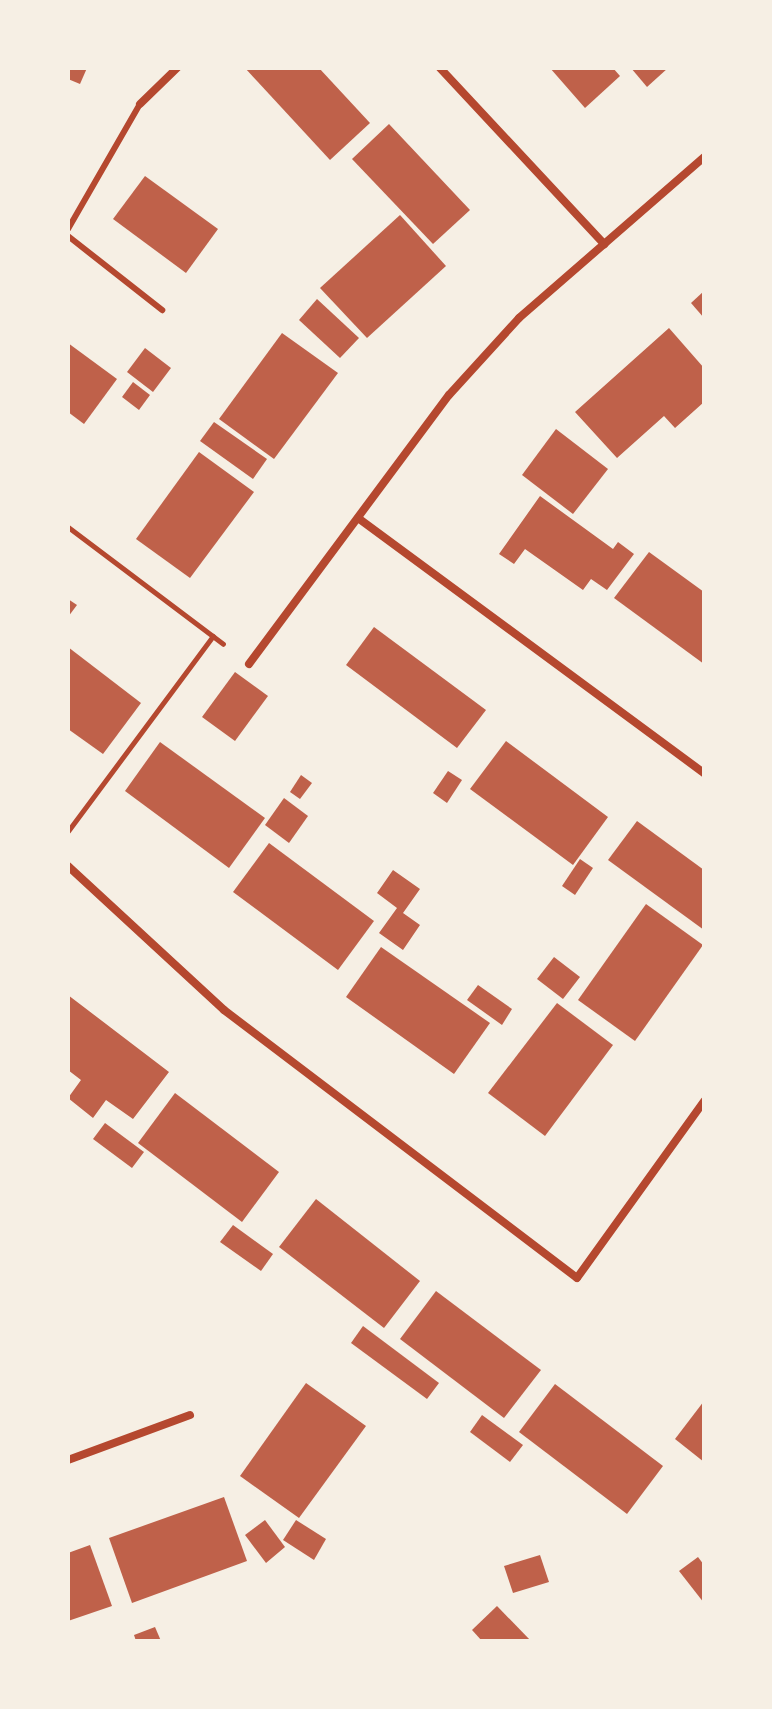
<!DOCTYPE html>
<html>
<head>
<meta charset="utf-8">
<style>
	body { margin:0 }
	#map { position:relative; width:772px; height:1709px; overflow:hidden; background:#f6efe4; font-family:"Space Grotesk",sans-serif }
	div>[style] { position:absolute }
	.building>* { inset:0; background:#bf614a }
	.path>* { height:5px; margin:-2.5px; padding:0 2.5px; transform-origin:2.5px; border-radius:2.5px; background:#b5482f }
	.service>* { height:6px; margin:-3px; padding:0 3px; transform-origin:3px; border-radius:3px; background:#b5482f }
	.minor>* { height:8px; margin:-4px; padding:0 4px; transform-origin:4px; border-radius:4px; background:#b5482f }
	span { translate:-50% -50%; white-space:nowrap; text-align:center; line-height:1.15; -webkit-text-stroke:6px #f6efe4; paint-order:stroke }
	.frame { position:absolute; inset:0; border:70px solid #f6efe4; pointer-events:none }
</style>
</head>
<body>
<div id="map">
	<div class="building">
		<div style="clip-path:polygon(68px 68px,87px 68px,80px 84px,68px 79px)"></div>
		<div style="clip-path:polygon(245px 68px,319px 68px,370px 123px,330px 160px)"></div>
		<div style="clip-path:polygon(550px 68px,613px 68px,620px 76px,585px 108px)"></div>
		<div style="clip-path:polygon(631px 68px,668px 68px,647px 87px)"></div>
		<div style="clip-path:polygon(389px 124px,470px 210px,433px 244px,352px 159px)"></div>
		<div style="clip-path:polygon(145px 176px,218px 229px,186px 273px,113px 219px)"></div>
		<div style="clip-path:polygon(400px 215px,446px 266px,367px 338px,320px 288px)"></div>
		<div style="clip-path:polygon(704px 291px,704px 318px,691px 303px)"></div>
		<div style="clip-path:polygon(317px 299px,359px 338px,340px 358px,299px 320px)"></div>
		<div style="clip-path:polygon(669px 328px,704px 368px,704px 402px,675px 428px,664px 416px,617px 458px,575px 412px)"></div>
		<div style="clip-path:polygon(282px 333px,338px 373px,274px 459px,219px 419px)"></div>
		<div style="clip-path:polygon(68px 343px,117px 379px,84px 424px,68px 412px)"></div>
		<div style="clip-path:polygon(145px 348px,171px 368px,153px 392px,127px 372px)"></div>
		<div style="clip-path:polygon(133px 382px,150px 395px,139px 410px,122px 397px)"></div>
		<div style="clip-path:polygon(214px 422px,267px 459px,253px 479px,200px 441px)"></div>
		<div style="clip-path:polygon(556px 429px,608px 469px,573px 514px,522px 475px)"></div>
		<div style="clip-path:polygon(199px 452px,254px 492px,190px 578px,136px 539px)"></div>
		<div style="clip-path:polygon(540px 496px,613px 549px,618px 542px,634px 554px,607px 590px,591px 579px,583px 590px,525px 549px,514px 564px,499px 554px)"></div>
		<div style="clip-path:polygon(649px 552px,704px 592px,704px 664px,614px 598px)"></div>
		<div style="clip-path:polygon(68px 599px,77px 605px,68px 617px)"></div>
		<div style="clip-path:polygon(374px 627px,486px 710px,457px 748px,346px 665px)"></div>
		<div style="clip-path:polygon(68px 647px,141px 703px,103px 754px,68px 729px)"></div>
		<div style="clip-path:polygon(235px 672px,268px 696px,235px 741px,202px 717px)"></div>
		<div style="clip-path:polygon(506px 741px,608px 817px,573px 865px,470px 789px)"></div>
		<div style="clip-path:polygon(160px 742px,265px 818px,229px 868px,125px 791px)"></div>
		<div style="clip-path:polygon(448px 771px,462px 780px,447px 803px,433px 793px)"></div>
		<div style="clip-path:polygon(301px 775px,312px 783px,300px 799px,290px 792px)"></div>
		<div style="clip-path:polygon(284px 798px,308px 816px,289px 843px,265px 825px)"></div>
		<div style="clip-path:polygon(637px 821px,704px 870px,704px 930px,608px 860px)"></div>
		<div style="clip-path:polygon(269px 843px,374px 921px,338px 970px,233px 892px)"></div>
		<div style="clip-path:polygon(580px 859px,593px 868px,575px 895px,562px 886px)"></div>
		<div style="clip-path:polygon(393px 870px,420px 889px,403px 913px,420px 925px,403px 950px,379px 933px,397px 908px,377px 893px)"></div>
		<div style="clip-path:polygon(646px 904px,703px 945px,635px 1041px,578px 1000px)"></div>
		<div style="clip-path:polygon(381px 947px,490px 1023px,454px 1074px,346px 997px)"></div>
		<div style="clip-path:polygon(554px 957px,580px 977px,563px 999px,537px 979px)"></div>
		<div style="clip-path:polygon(478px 985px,512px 1009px,502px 1025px,467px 1000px)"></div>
		<div style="clip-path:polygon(68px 995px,169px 1072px,133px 1119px,106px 1100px,93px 1118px,68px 1098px,81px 1080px,68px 1070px)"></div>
		<div style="clip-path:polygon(557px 1003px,613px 1045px,545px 1136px,488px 1093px)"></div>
		<div style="clip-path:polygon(175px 1093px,279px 1172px,242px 1222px,138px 1143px)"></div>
		<div style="clip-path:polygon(105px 1123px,144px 1152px,132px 1168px,93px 1139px)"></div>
		<div style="clip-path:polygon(316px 1199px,420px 1281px,384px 1328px,279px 1247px)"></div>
		<div style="clip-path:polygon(233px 1225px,273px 1254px,261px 1271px,220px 1242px)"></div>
		<div style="clip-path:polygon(436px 1291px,541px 1370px,504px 1418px,400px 1339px)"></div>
		<div style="clip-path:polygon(363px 1326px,439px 1383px,427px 1399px,351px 1343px)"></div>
		<div style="clip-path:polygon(306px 1383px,366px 1426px,299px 1518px,240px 1476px)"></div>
		<div style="clip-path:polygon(555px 1384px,663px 1466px,627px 1514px,519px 1432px)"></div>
		<div style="clip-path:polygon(704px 1401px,704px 1462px,675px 1439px)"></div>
		<div style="clip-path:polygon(482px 1415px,523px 1445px,510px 1462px,470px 1432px)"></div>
		<div style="clip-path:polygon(224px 1497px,247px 1561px,132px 1603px,109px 1538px)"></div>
		<div style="clip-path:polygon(265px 1520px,285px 1547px,266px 1563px,245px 1535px)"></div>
		<div style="clip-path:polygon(296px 1520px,326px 1539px,314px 1560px,283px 1540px)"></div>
		<div style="clip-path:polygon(90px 1545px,112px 1606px,68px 1621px,68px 1553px)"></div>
		<div style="clip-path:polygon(540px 1555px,549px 1582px,513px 1593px,504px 1566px)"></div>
		<div style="clip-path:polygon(698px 1557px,704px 1565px,704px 1603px,679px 1571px)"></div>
		<div style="clip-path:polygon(497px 1606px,531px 1641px,482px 1641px,472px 1630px)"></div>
		<div style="clip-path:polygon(155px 1627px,161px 1641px,136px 1641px,134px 1635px)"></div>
	</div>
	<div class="path">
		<div style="left:68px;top:527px;width:194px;rotate:37deg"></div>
		<div style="left:68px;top:831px;width:243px;rotate:-53.4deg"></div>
	</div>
	<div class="service">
		<div style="left:68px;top:229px;width:144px;rotate:-60.1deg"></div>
		<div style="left:68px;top:236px;width:120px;rotate:38.2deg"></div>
	</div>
	<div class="minor">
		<div style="left:440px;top:68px;width:241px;rotate:47deg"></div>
		<div style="left:140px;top:104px;width:52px;rotate:-44.2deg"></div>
		<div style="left:358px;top:518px;width:430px;rotate:36.4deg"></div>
		<div style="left:249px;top:664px;width:335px;rotate:-53.4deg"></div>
		<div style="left:449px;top:395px;width:104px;rotate:-47.7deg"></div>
		<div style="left:519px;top:318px;width:245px;rotate:-41deg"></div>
		<div style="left:68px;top:866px;width:212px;rotate:42.7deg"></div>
		<div style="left:224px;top:1010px;width:443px;rotate:37.2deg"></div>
		<div style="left:577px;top:1278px;width:218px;rotate:-54.3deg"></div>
		<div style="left:68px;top:1460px;width:130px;rotate:-20.2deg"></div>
	</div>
	<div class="frame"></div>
</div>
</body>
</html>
